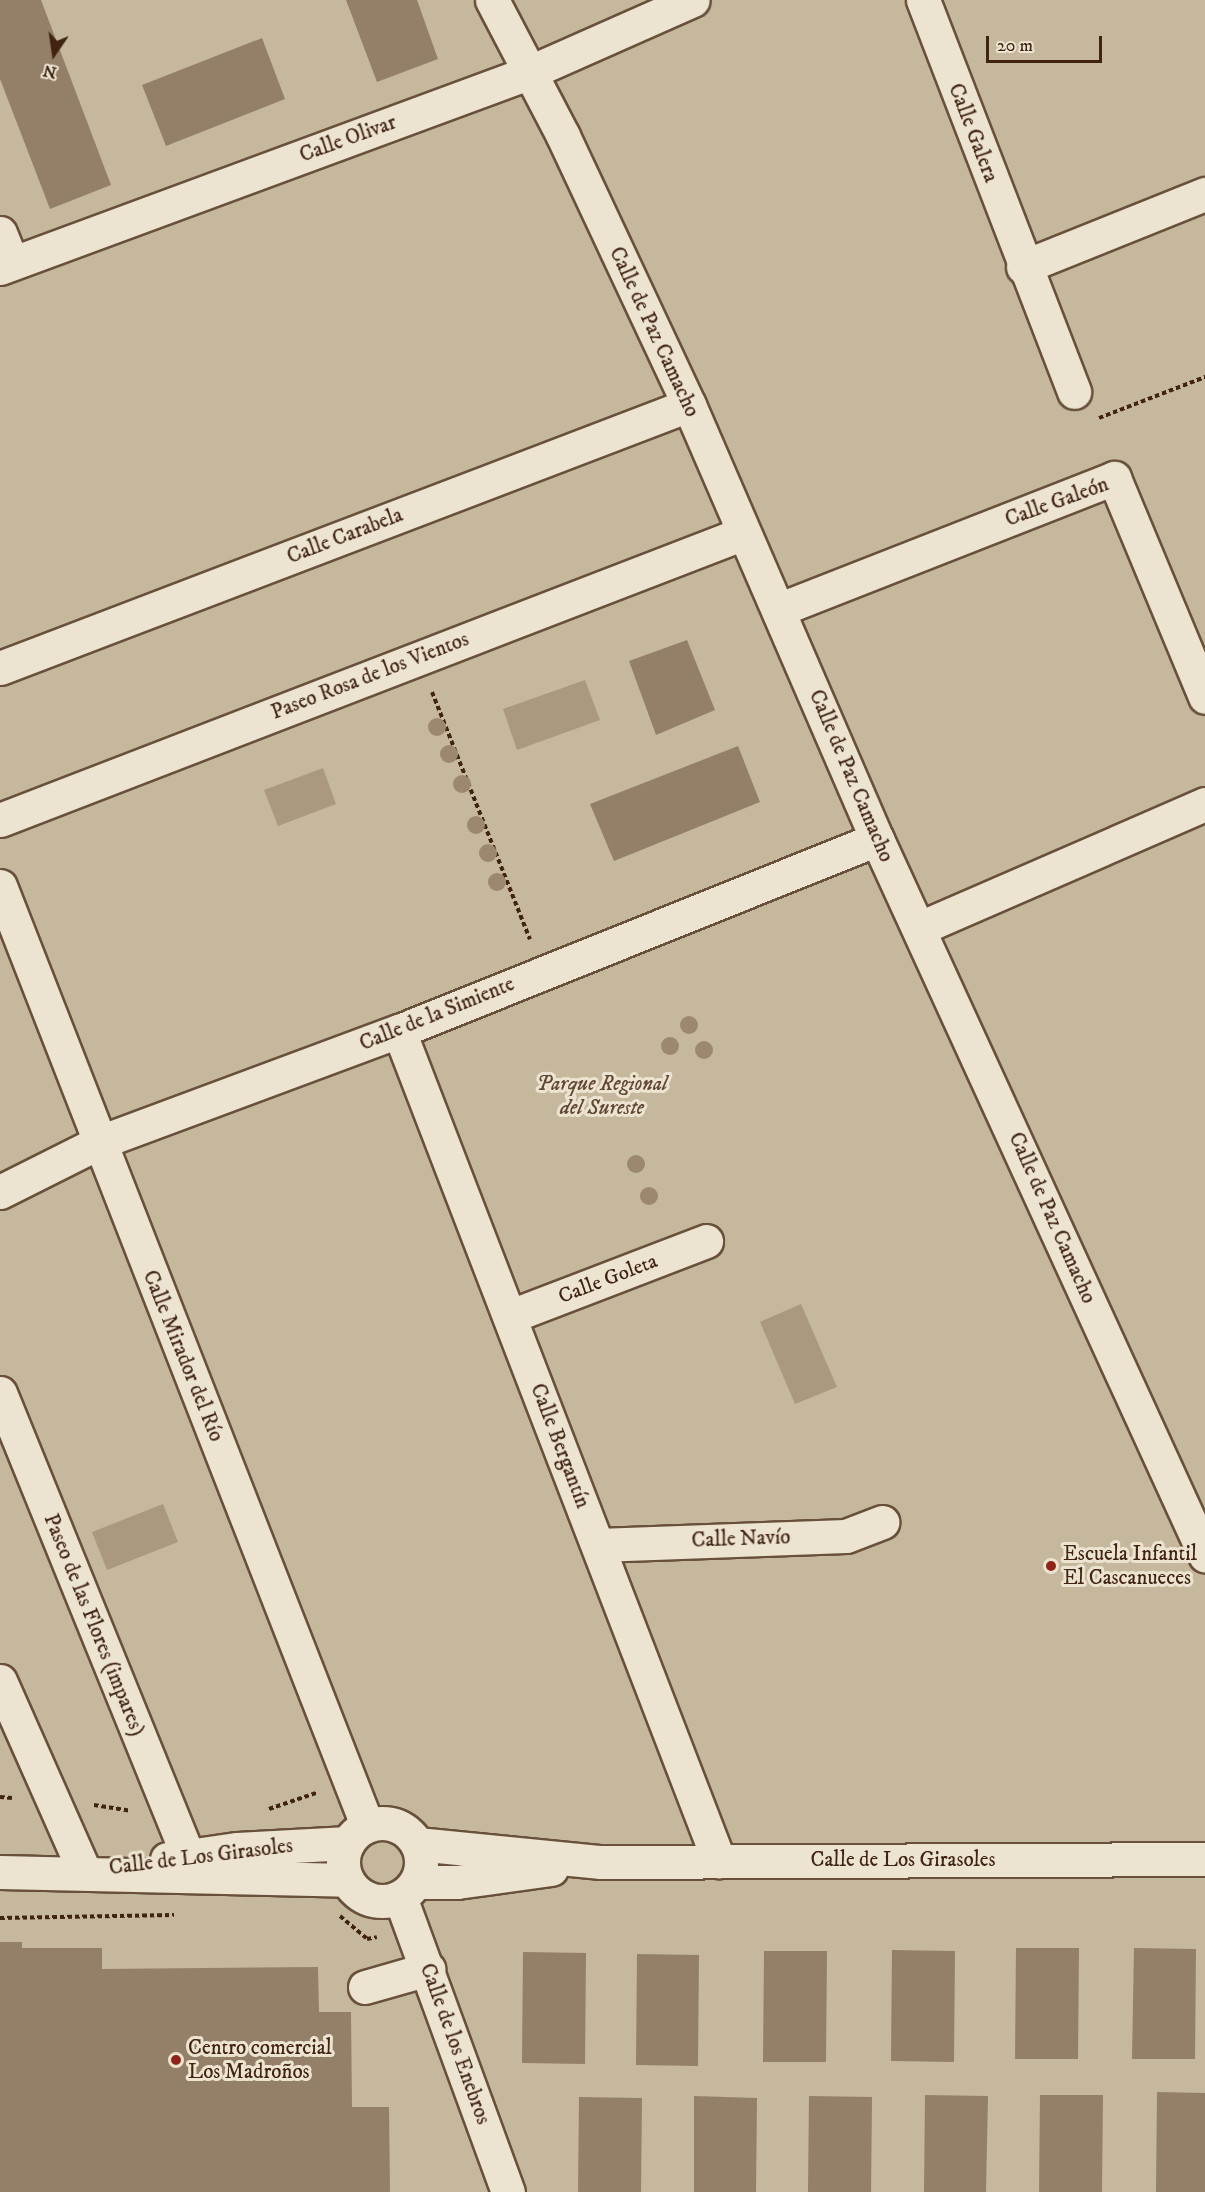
<!DOCTYPE html>
<html>
<head>
<meta charset="utf-8">
<style>
	body { margin:0 }
	#map { position:relative; width:1205px; height:2192px; overflow:hidden; background:#e2d6b8; font-family:"IM FELL DW Pica",serif }
	div>[style] { position:absolute }
	.green>* { inset:0; background:#c6b89c }
	.water>* { inset:0; background:#ab997f }
	.building>* { inset:0; background:#948068 }
	.path>* { height:4px; margin-top:-2px; transform-origin:0; background:repeating-linear-gradient(90deg,#402311 0 4.5px,transparent 0 7.5px) }
	.roads { filter:drop-shadow(2px 0 #68503b) drop-shadow(-2px 0 #68503b) drop-shadow(0 2px #68503b) drop-shadow(0 -2px #68503b) }
	.street>* { height:33px; margin:-16.5px; padding:0 16.5px; transform-origin:16.5px; border-radius:16.5px; background:#ece4d1 }
	.street>.ring { margin:-16.5px; padding:0; box-sizing:content-box; background:none; border:33px solid #ece4d1; border-radius:50% }
	.trees>* { width:18px; height:18px; margin:-9px; border-radius:50%; background:#9c886f }
	.dots>* { width:16px; height:16px; translate:-50% -50%; box-sizing:border-box; border:3px solid #ece4d1; border-radius:50% }
	span { translate:-50% -50%; white-space:nowrap; text-align:center; line-height:1.15; -webkit-text-stroke:6px #ece4d1; paint-order:stroke }
	.street-label { font-size:21px; color:#402311 }
	.park-label { font-size:21px; color:#624834; font-style:italic }
	.poi-label { font-size:21px; color:#402311 }
	.left { translate:0 -50%; text-align:left }
	.north { position:absolute; left:24px; top:24px; width:60px; height:60px; -webkit-text-stroke:4px #ece4d1; paint-order:stroke; rotate:193deg; font-size:16px; font-weight:700; line-height:24px; text-align:center; color:#402311 }
	.north::after { content:''; display:block; margin:auto; width:21px; height:27px; background:#402311; clip-path:polygon(50% 0,100% 100%,50% 72%,0 100%) }
	.scale { position:absolute; left:986px; top:36px; width:116px; height:27px; box-sizing:border-box; border:3px solid #402311; border-top:0; padding-left:8px; font-size:18px; line-height:21px; white-space:nowrap; color:#402311; -webkit-text-stroke:4px #ece4d1; paint-order:stroke }
</style>
</head>
<body>
<div id="map">
	<div class="green">
		<div style="clip-path:polygon(0 0,1205px 0,1205px 2192px,0 2192px)"></div>
	</div>
	<div class="water">
		<div style="clip-path:polygon(585px 680px,600px 720px,517px 750px,503px 709px)"></div>
		<div style="clip-path:polygon(323px 768px,336px 804px,278px 826px,264px 790px)"></div>
		<div style="clip-path:polygon(801px 1304px,837px 1387px,795px 1404px,760px 1322px)"></div>
		<div style="clip-path:polygon(163px 1504px,178px 1542px,107px 1570px,92px 1532px)"></div>
	</div>
	<div class="building">
		<div style="clip-path:polygon(0 0,41px 0,111px 185px,50px 209px,0 79px)"></div>
		<div style="clip-path:polygon(346px 0,417px 0,438px 59px,377px 82px)"></div>
		<div style="clip-path:polygon(262px 38px,285px 99px,166px 146px,142px 85px)"></div>
		<div style="clip-path:polygon(687px 640px,715px 710px,656px 735px,629px 661px)"></div>
		<div style="clip-path:polygon(738px 746px,760px 802px,614px 861px,590px 804px)"></div>
		<div style="clip-path:polygon(0 1942px,22px 1942px,22px 1948px,102px 1948px,102px 1969px,318px 1967px,319px 2012px,351px 2012px,352px 2107px,389px 2107px,390px 2192px,0 2192px)"></div>
		<div style="clip-path:polygon(1016px 1948px,1079px 1948px,1078px 2059px,1015px 2059px)"></div>
		<div style="clip-path:polygon(1134px 1948px,1196px 1949px,1195px 2059px,1132px 2059px)"></div>
		<div style="clip-path:polygon(892px 1950px,955px 1951px,954px 2062px,891px 2061px)"></div>
		<div style="clip-path:polygon(764px 1951px,827px 1951px,826px 2062px,763px 2062px)"></div>
		<div style="clip-path:polygon(523px 1952px,586px 1953px,585px 2064px,522px 2063px)"></div>
		<div style="clip-path:polygon(637px 1954px,699px 1955px,698px 2066px,636px 2065px)"></div>
		<div style="clip-path:polygon(1157px 2092px,1205px 2093px,1205px 2192px,1156px 2192px)"></div>
		<div style="clip-path:polygon(925px 2095px,988px 2096px,986px 2192px,924px 2192px)"></div>
		<div style="clip-path:polygon(1040px 2095px,1103px 2095px,1102px 2192px,1039px 2192px)"></div>
		<div style="clip-path:polygon(694px 2096px,757px 2098px,756px 2192px,694px 2192px)"></div>
		<div style="clip-path:polygon(809px 2096px,872px 2097px,871px 2192px,808px 2192px)"></div>
		<div style="clip-path:polygon(579px 2097px,642px 2098px,641px 2192px,578px 2192px)"></div>
	</div>
	<div class="path">
		<div style="left:1099px;top:418px;width:114px;rotate:-21.1deg"></div>
		<div style="left:432px;top:692px;width:266px;rotate:68.4deg"></div>
		<div style="left:0;top:1797px;width:12px;rotate:5deg"></div>
		<div style="left:94px;top:1805px;width:37px;rotate:9deg"></div>
		<div style="left:269px;top:1809px;width:50px;rotate:-18.8deg"></div>
		<div style="left:340px;top:1916px;width:35px;rotate:40deg"></div>
		<div style="left:367px;top:1939px;width:10px;rotate:-11deg"></div>
		<div style="left:0;top:1918px;width:174px;rotate:-1deg"></div>
	</div>
	<div class="roads">
		<div class="street">
			<div style="left:492px;top:0;width:153px;rotate:62.4deg"></div>
			<div style="left:563px;top:136px;width:297px;rotate:64.9deg"></div>
			<div style="left:689px;top:405px;width:473px;rotate:66.6deg"></div>
			<div style="left:877px;top:839px;width:788px;rotate:65.39deg"></div>
			<div style="left:923px;top:0;width:420px;rotate:68.9deg"></div>
			<div style="left:0;top:233px;width:32px;rotate:68deg"></div>
			<div style="left:1023px;top:267px;width:196px;rotate:-21.9deg"></div>
			<div style="left:0;top:268px;width:563px;rotate:-20.27deg"></div>
			<div style="left:528px;top:73px;width:180px;rotate:-23.9deg"></div>
			<div style="left:780px;top:609px;width:359px;rotate:-21.4deg"></div>
			<div style="left:1114px;top:478px;width:237px;rotate:67.4deg"></div>
			<div style="left:0;top:668px;width:737px;rotate:-20.89deg"></div>
			<div style="left:0;top:820px;width:794px;rotate:-21.1deg"></div>
			<div style="left:0;top:886px;width:1008px;rotate:68.65deg"></div>
			<div style="left:920px;top:928px;width:311px;rotate:-23.5deg"></div>
			<div style="left:399px;top:1031px;width:890px;rotate:68.92deg"></div>
			<div style="left:0;top:1192px;width:112px;rotate:-26.6deg"></div>
			<div style="left:100px;top:1142px;width:319px;rotate:-20.4deg"></div>
			<div style="left:399px;top:1031px;width:515px;rotate:-21.88deg"></div>
			<div style="left:511px;top:1316px;width:209px;rotate:-21deg"></div>
			<div style="left:0;top:1393px;width:500px;rotate:67.9deg"></div>
			<div style="left:598px;top:1545px;width:248px;rotate:-2.1deg"></div>
			<div style="left:846px;top:1536px;width:39px;rotate:-21deg"></div>
			<div style="left:0;top:1681px;width:208px;rotate:66.1deg"></div>
			<div class="ring" style="left:343px;top:1823px;width:45px;height:45px"></div>
			<div style="left:417px;top:1844px;width:185px;rotate:5.6deg"></div>
			<div style="left:601px;top:1862px;width:604px;rotate:-0.28deg"></div>
			<div style="left:167px;top:1859px;width:71px;rotate:-8.1deg"></div>
			<div style="left:237px;top:1849px;width:111px;rotate:-3.1deg"></div>
			<div style="left:0;top:1872px;width:347px;rotate:1.3deg"></div>
			<div style="left:416px;top:1882px;width:41px"></div>
			<div style="left:457px;top:1882px;width:95px;rotate:-7.9deg"></div>
			<div style="left:400px;top:1897px;width:314px;rotate:69.9deg"></div>
			<div style="left:365px;top:1987px;width:66px;rotate:-15.9deg"></div>
		</div>
	</div>
	<div class="trees">
		<div style="left:437px;top:727px"></div>
		<div style="left:449px;top:754px"></div>
		<div style="left:462px;top:784px"></div>
		<div style="left:476px;top:825px"></div>
		<div style="left:488px;top:853px"></div>
		<div style="left:497px;top:882px"></div>
		<div style="left:689px;top:1025px"></div>
		<div style="left:670px;top:1046px"></div>
		<div style="left:704px;top:1050px"></div>
		<div style="left:636px;top:1164px"></div>
		<div style="left:649px;top:1196px"></div>
	</div>
	<div class="dots">
		<div style="left:1051px;top:1566px;background:#8f2418"></div>
		<div style="left:176px;top:2060px;background:#8f2418"></div>
	</div>
	<div class="street-label">
		<span style="left:973px;top:133px;rotate:69deg">Calle Galera</span>
		<span style="left:348px;top:139px;rotate:-20deg">Calle Olivar</span>
		<span style="left:654px;top:332px;rotate:65deg">Calle de Paz Camacho</span>
		<span style="left:1057px;top:502px;rotate:-20deg">Calle Galeón</span>
		<span style="left:345px;top:536px;rotate:-21deg">Calle Carabela</span>
		<span style="left:370px;top:676px;rotate:-21deg">Paseo Rosa de los Vientos</span>
		<span style="left:851px;top:776px;rotate:67deg">Calle de Paz Camacho</span>
		<span style="left:437px;top:1014px;rotate:-22deg">Calle de la Simiente</span>
		<span style="left:1052px;top:1218px;rotate:66deg">Calle de Paz Camacho</span>
		<span style="left:608px;top:1279px;rotate:-21deg">Calle Goleta</span>
		<span style="left:183px;top:1356px;rotate:68deg">Calle Mirador del Río</span>
		<span style="left:560px;top:1446px;rotate:69deg">Calle Bergantín</span>
		<span style="left:741px;top:1539px;rotate:-2deg">Calle Navío</span>
		<span style="left:94px;top:1625px;rotate:68deg">Paseo de las Flores (impares)</span>
		<span style="left:201px;top:1857px;rotate:-7deg">Calle de Los Girasoles</span>
		<span style="left:903px;top:1860px">Calle de Los Girasoles</span>
		<span style="left:455px;top:2044px;rotate:70deg">Calle de los Enebros</span>
	</div>
	<div class="park-label">
		<span style="left:602px;top:1096px">Parque Regional<br>del Sureste</span>
	</div>
	<div class="poi-label">
		<span class="left" style="left:1063px;top:1566px">Escuela Infantil<br>El Cascanueces</span>
		<span class="left" style="left:188px;top:2060px">Centro comercial<br>Los Madroños</span>
	</div>
	<div class="north">N</div>
	<div class="scale">20 m</div>
</div>
</body>
</html>
